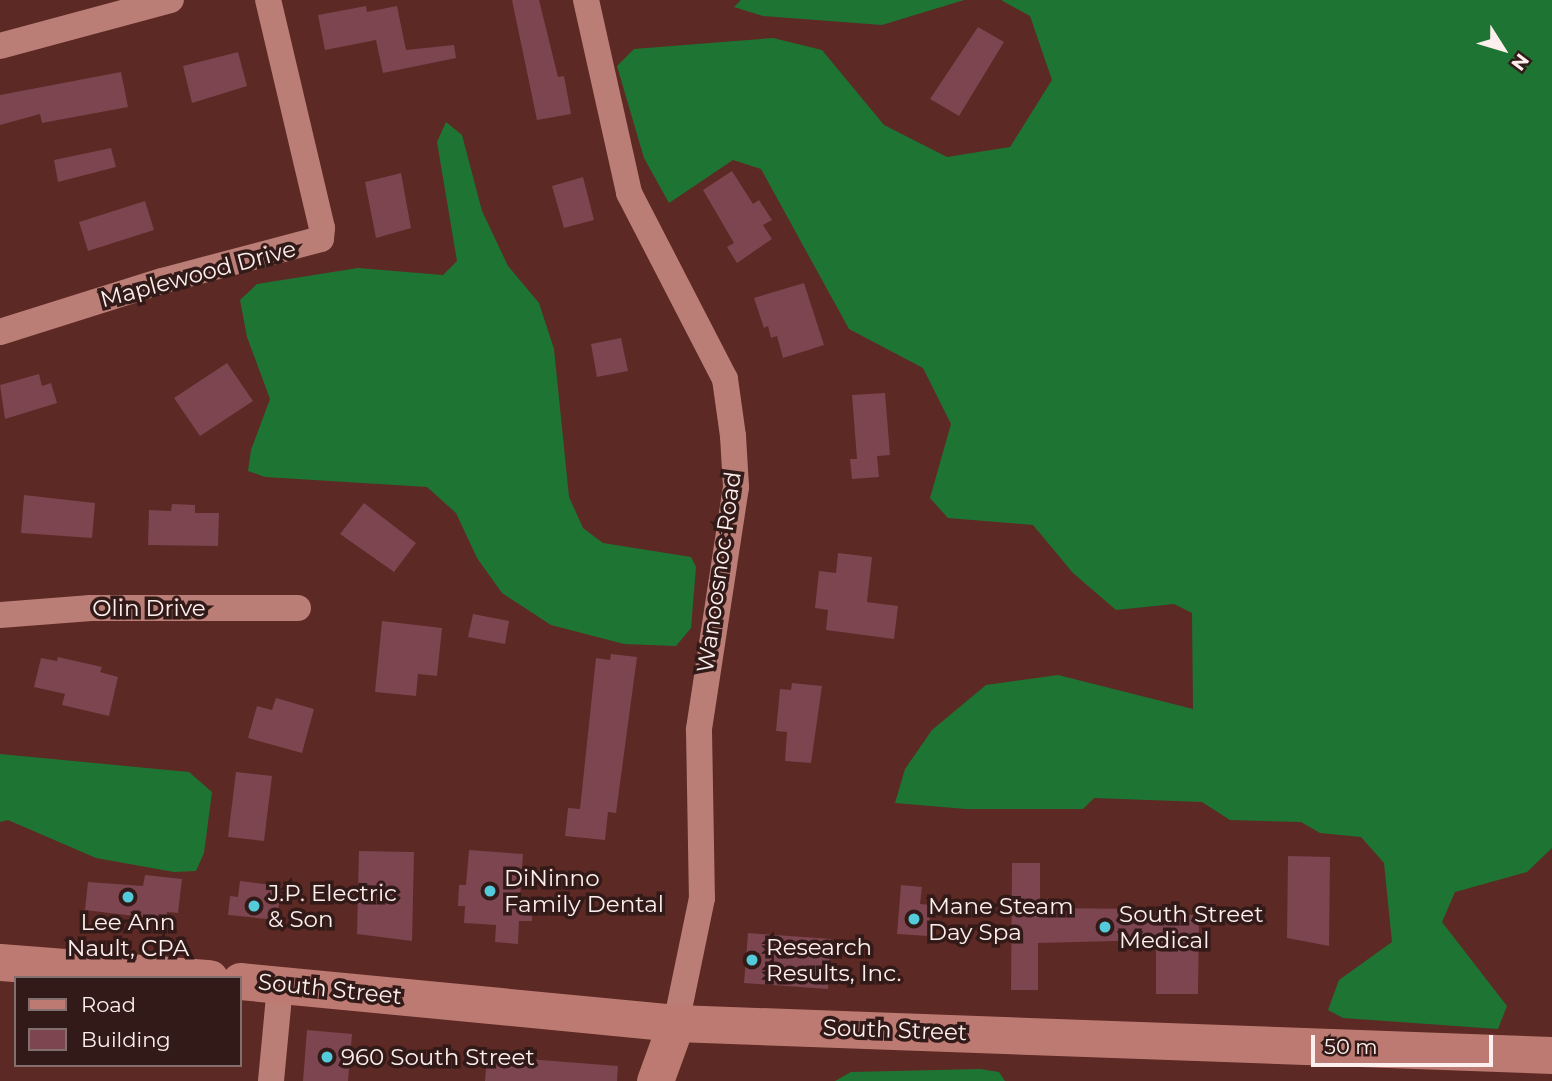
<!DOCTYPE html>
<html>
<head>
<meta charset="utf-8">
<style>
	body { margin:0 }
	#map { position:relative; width:1552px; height:1081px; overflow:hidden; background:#5c2924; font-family:Montserrat,sans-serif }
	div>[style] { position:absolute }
	.forest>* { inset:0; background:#1e7533 }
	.building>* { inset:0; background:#7c4550 }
	.street>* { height:26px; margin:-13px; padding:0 13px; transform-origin:13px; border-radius:13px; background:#ba7e76 }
	.secondary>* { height:37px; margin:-18.5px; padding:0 18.5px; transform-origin:18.5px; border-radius:18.5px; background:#bd7a72 }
	.dots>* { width:19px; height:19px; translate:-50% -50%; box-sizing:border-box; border:4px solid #321a18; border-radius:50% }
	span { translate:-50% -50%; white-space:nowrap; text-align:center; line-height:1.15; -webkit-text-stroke:7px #321a18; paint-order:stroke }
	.street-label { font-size:23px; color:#fdefed }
	.poi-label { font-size:23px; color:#fdefed }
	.left { translate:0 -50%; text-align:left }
	.legend { position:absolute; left:14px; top:976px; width:228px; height:91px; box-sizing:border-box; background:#321a18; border:2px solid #836f6d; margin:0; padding:9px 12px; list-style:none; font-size:21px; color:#fdefed }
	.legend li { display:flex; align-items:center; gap:14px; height:35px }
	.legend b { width:35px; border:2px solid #836f6d }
	.north { position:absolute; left:1468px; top:14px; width:70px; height:70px; -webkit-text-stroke:5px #321a18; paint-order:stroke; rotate:127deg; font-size:19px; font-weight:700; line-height:28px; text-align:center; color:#fdefed }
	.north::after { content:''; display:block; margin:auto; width:24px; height:32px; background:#fdefed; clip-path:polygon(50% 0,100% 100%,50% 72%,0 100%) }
	.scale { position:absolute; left:1311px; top:1035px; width:182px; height:32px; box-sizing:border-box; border:4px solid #fdefed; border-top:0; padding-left:9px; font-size:21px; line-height:24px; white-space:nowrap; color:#fdefed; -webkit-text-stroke:5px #321a18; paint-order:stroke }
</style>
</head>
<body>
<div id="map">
	<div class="forest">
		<div style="clip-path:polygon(741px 0,964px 0,882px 25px,763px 16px,734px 7px)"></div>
		<div style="clip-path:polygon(1001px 0,1552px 0,1552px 848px,1527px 872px,1455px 892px,1442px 922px,1507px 1006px,1498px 1029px,1343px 1018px,1328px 1010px,1339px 980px,1392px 942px,1384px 863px,1361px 837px,1320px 833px,1301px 822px,1230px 820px,1202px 802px,1094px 798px,1083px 809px,966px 809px,895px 803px,905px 769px,932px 730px,986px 685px,1058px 675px,1193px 709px,1192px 613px,1174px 604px,1116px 610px,1073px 573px,1033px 525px,948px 518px,930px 498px,951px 424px,923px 368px,849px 329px,761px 169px,733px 160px,669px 203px,644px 158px,617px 66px,634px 49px,773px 38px,822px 50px,884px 125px,947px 157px,1010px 147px,1052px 80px,1030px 16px)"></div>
		<div style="clip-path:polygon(446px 122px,462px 135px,482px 211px,508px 266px,539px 303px,554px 349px,569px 497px,583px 528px,603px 543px,691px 557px,696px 567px,691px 628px,676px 646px,624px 644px,551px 625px,502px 593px,477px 558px,456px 513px,427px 487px,265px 477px,248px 471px,251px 450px,270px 399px,247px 337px,240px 300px,257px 284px,358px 268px,443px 275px,457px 261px,437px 142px)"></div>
		<div style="clip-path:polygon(0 754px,189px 772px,212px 792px,204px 853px,196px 871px,174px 872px,96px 858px,8px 820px,0 822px)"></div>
		<div style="clip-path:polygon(980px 1069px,999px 1072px,1005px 1081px,835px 1081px,851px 1072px)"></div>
	</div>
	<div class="building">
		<div style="clip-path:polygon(512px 0,539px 0,558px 77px,564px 76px,571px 114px,537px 120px)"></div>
		<div style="clip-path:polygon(366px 6px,367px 12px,397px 6px,406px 50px,454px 45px,456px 58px,383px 73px,376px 40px,325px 50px,318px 15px)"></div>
		<div style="clip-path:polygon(978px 27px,1004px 42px,959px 116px,930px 99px)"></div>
		<div style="clip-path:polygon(238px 52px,247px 86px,192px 103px,183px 66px)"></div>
		<div style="clip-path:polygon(121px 72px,128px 107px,42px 123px,40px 114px,0 125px,0 95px)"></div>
		<div style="clip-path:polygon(111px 148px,116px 167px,58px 182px,54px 160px)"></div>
		<div style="clip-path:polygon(732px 171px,753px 204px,759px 200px,772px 220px,763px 225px,772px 239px,737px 263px,727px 247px,734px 243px,703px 190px)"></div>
		<div style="clip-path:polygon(401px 173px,411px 228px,376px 238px,365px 182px)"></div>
		<div style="clip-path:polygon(583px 177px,594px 220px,564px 228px,552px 186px)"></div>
		<div style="clip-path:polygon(145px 201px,154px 230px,88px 251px,79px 222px)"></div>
		<div style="clip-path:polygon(804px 283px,824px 345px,783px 358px,777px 336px,771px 338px,768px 326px,764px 328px,754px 298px)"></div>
		<div style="clip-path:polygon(621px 338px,628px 371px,597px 377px,591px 344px)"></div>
		<div style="clip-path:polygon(227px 363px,253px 401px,200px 436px,174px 398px)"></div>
		<div style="clip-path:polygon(39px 374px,42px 386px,51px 383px,57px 403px,5px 419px,0 385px)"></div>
		<div style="clip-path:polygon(885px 393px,890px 455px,877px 456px,879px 477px,852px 479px,850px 459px,857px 459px,852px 395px)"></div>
		<div style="clip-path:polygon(24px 495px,95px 503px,92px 538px,21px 533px)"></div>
		<div style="clip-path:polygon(364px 503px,416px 543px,394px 572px,340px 534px)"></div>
		<div style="clip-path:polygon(172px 504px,195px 505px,195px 513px,219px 513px,218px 546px,148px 545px,149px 510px,171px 511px)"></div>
		<div style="clip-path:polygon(838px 553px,872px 557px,867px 602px,898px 606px,894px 639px,826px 630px,828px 610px,815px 608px,819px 571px,836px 573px)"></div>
		<div style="clip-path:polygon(473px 614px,509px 621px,505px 644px,468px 637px)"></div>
		<div style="clip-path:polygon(382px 621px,442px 628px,437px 676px,418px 674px,416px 696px,375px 692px)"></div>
		<div style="clip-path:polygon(611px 654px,637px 657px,616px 813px,608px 812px,605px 840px,565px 836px,568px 808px,580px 809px,596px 658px,610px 660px)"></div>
		<div style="clip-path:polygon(58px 657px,102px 667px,100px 672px,118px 677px,109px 716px,62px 705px,65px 694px,34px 687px,41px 658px,57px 661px)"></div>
		<div style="clip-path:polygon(792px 683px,822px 686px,811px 763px,785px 761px,787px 732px,776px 731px,780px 689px,791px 690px)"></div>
		<div style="clip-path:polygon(276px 698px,314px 709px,302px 753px,248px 738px,257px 706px,272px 710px)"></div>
		<div style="clip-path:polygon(236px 772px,272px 776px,264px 841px,228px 837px)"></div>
		<div style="clip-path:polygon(469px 850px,523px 854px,520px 898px,533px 898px,532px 921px,519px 921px,518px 944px,495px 942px,496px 925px,464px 923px,465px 906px,458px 906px,459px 885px,466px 885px)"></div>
		<div style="clip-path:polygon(359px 851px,414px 852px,412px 941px,357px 934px)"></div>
		<div style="clip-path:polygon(1288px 856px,1330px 857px,1329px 946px,1287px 938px)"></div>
		<div style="clip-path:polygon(1012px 863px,1040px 863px,1040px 908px,1150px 909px,1150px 915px,1199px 915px,1198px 994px,1156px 994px,1156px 940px,1038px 943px,1038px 990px,1011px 990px)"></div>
		<div style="clip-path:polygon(145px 875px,182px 879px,178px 913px,167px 912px,167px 920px,85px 910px,88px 882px,143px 886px)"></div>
		<div style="clip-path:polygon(240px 881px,281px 886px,277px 920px,228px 915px,230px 896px,238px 897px)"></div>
		<div style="clip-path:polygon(901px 885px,922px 887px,920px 904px,931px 905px,928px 936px,897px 934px)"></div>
		<div style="clip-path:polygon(748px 933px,831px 939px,828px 989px,744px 983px)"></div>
		<div style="clip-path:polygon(307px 1030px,352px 1034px,348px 1081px,303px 1081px)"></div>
		<div style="clip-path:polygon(487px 1056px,618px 1066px,617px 1081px,485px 1081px)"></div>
	</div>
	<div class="street">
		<div style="left:586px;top:0;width:198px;rotate:77.4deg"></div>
		<div style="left:629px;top:193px;width:209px;rotate:62.7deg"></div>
		<div style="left:725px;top:379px;width:58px;rotate:82deg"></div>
		<div style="left:733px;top:436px;width:51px;rotate:86.6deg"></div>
		<div style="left:736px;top:487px;width:246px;rotate:98.7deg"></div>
		<div style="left:699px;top:730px;width:168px;rotate:89deg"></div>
		<div style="left:702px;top:898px;width:128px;rotate:101.7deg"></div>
		<div style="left:0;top:46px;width:177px;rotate:-15.1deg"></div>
		<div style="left:0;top:332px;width:170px;rotate:-17.5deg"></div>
		<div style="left:162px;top:281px;width:164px;rotate:-14.8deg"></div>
		<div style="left:321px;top:239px;width:11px;rotate:-85deg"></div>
		<div style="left:322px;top:228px;width:234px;rotate:-103.3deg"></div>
		<div style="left:0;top:615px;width:91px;rotate:-4.4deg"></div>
		<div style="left:91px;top:608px;width:207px"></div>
		<div style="left:271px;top:1081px;width:96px;rotate:-84.6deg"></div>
	</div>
	<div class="secondary">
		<div style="left:0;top:962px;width:210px;rotate:4.4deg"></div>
		<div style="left:240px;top:981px;width:438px;rotate:5.5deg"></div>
		<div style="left:676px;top:1023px;width:877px;rotate:2.09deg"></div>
		<div style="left:655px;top:1081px;width:62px;rotate:-70.1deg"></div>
	</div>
	<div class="dots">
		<div style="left:490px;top:891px;background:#53cbdb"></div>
		<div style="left:128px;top:897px;background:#53cbdb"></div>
		<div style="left:254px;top:906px;background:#53cbdb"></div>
		<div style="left:914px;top:919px;background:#53cbdb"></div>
		<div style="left:1105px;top:927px;background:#53cbdb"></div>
		<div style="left:752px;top:960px;background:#53cbdb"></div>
		<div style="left:327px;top:1057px;background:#53cbdb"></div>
	</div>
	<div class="street-label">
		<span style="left:198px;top:274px;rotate:-15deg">Maplewood Drive</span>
		<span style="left:719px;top:572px;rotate:-82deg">Wanoosnoc Road</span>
		<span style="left:149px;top:608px">Olin Drive</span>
		<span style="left:330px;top:989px;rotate:6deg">South Street</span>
		<span style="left:895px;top:1030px;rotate:2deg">South Street</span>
	</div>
	<div class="poi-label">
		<span class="left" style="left:504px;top:891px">DiNinno<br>Family Dental</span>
		<span class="left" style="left:268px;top:906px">J.P. Electric<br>&amp; Son</span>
		<span class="left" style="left:928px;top:919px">Mane Steam<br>Day Spa</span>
		<span class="left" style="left:1119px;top:927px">South Street<br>Medical</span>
		<span style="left:128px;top:935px">Lee Ann<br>Nault, CPA</span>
		<span class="left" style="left:766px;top:960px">Research<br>Results, Inc.</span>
		<span class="left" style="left:341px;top:1057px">960 South Street</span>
	</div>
	<ul class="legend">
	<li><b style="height:9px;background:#bd7a72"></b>Road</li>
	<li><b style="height:19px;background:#7c4550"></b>Building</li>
	</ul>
	<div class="north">N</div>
	<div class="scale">50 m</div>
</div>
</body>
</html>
